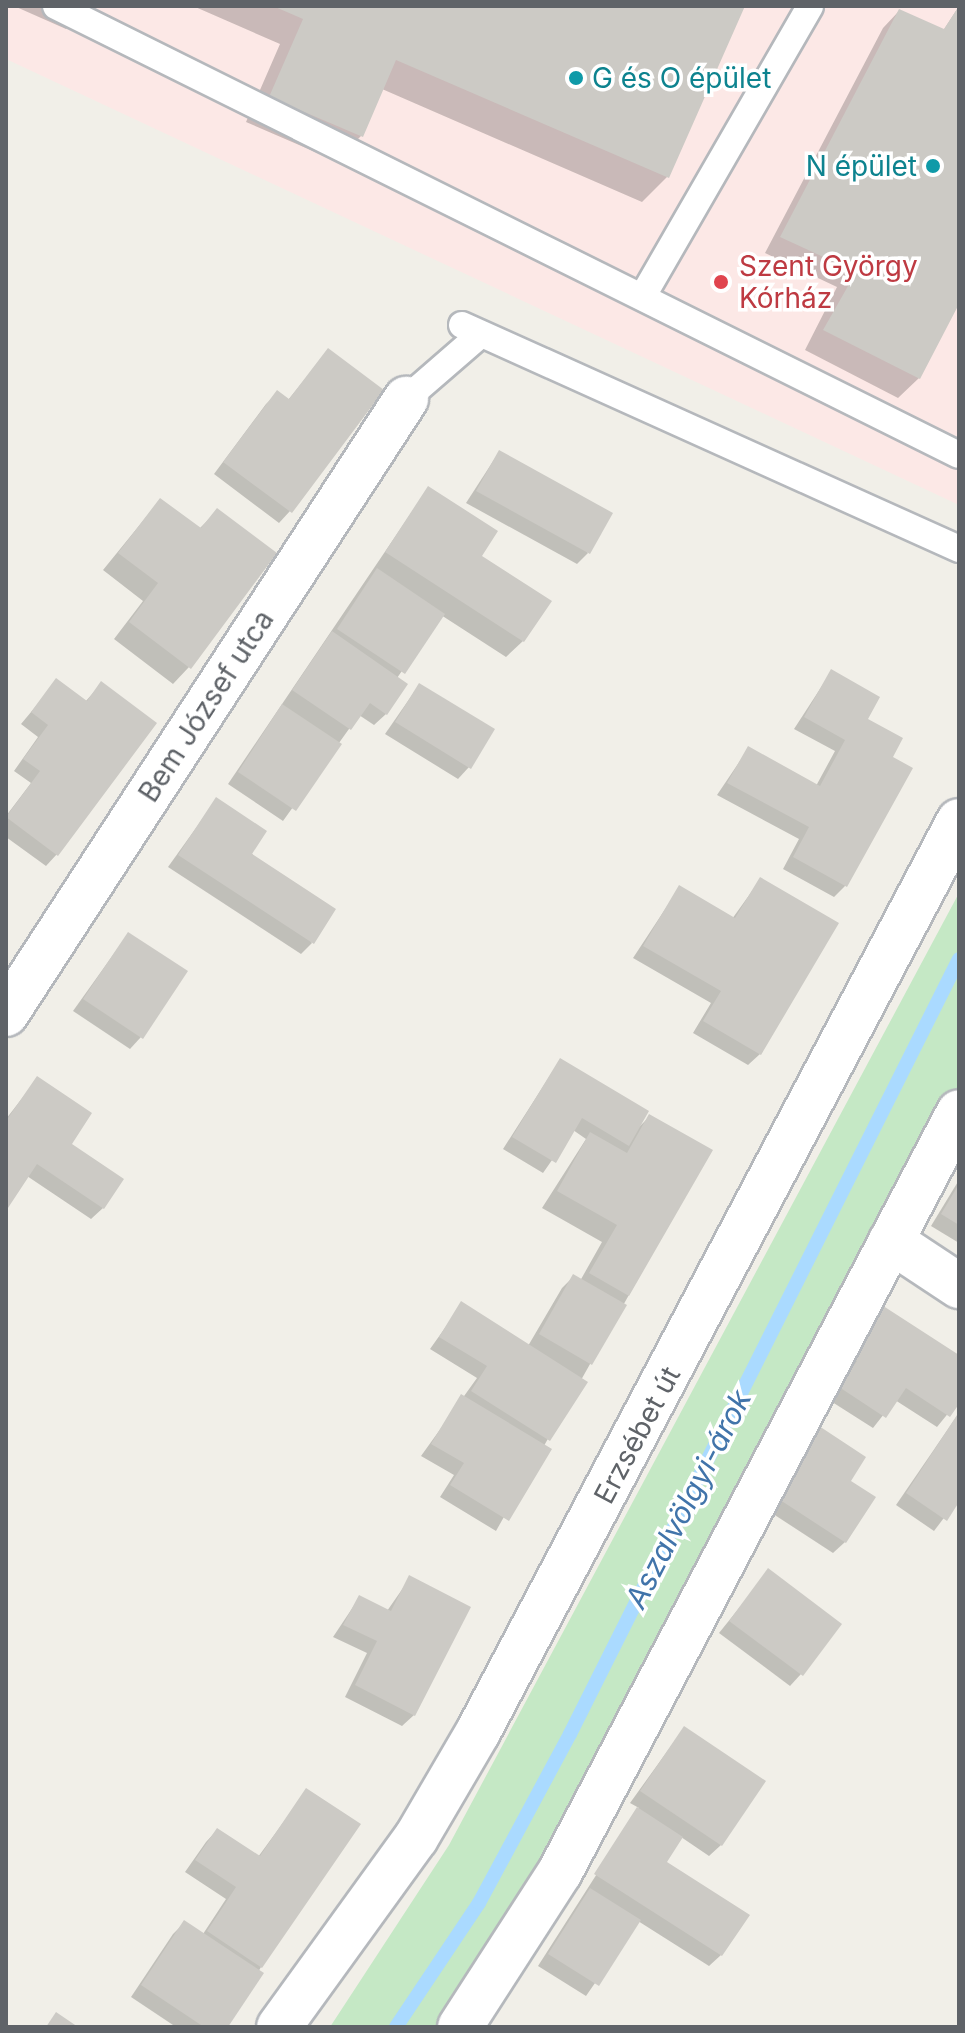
<!DOCTYPE html>
<html>
<head>
<meta charset="utf-8">
<style>
	body { margin:0 }
	#map { position:relative; width:965px; height:2033px; overflow:hidden; background:#f1efe8; font-family:Inter,sans-serif }
	div>[style] { position:absolute }
	.medical>* { inset:0; background:#fce8e6 }
	.green>* { inset:0; background:#c5e8c5 }
	.shadow>* { inset:0; background:#0003 }
	.stream>* { height:14px; margin:-7px; padding:0 7px; transform-origin:7px; border-radius:7px; background:#aadaff }
	.building>* { inset:0; background:#cccac5 }
	.roads { filter:drop-shadow(2px 0 #b5b8bc) drop-shadow(-2px 0 #b5b8bc) drop-shadow(0 2px #b5b8bc) drop-shadow(0 -2px #b5b8bc) }
	.service>* { height:26px; margin:-13px; padding:0 13px; transform-origin:13px; border-radius:13px; background:#fff }
	.minor>* { height:44px; margin:-22px; padding:0 22px; transform-origin:22px; border-radius:22px; background:#fff }
	.dots>* { width:22px; height:22px; translate:-50% -50%; box-sizing:border-box; border:4px solid #fff; border-radius:50% }
	span { translate:-50% -50%; white-space:nowrap; text-align:center; line-height:1.15; -webkit-text-stroke:7px #fff; paint-order:stroke }
	.culture-label { font-size:28px; color:#0d838f }
	.left { translate:0 -50%; text-align:left }
	.right { translate:-100% -50%; text-align:right }
	.health-label { font-size:28px; color:#be3a42 }
	.street-label { font-size:28px; color:#5f6368 }
	.water-label { font-size:30px; color:#4174aa; font-style:italic }
	.frame { position:absolute; inset:0; border:8px solid #5f6368; pointer-events:none }
</style>
</head>
<body>
<div id="map">
	<div class="medical">
		<div style="clip-path:polygon(6px 6px,959px 6px,959px 505px,6px 59px)"></div>
	</div>
	<div class="green">
		<div style="clip-path:polygon(959px 893px,959px 1088px,548px 1884px,452px 2027px,330px 2027px,449px 1845px)"></div>
	</div>
	<div class="shadow">
		<div style="clip-path:polygon(14px 6px,89px 6px,66px 29px)"></div>
		<div style="clip-path:polygon(193px 6px,743px 6px,667px 177px,642px 202px,382px 89px,361px 136px,336px 161px,246px 122px,280px 44px)"></div>
		<div style="clip-path:polygon(959px 6px,959px 300px,919px 378px,898px 398px,805px 350px,837px 287px,765px 253px,883px 28px,899px 11px,943px 31px)"></div>
		<div style="clip-path:polygon(328px 351px,290px 511px,279px 523px,214px 474px,266px 404px,278px 393px,288px 400px)"></div>
		<div style="clip-path:polygon(499px 452px,588px 553px,577px 564px,466px 503px)"></div>
		<div style="clip-path:polygon(428px 488px,479px 557px,523px 641px,506px 657px,441px 615px,397px 678px,386px 714px,374px 725px,359px 715px,283px 821px,228px 784px)"></div>
		<div style="clip-path:polygon(160px 500px,199px 529px,217px 511px,189px 667px,173px 684px,114px 639px,143px 601px,103px 570px)"></div>
		<div style="clip-path:polygon(831px 672px,890px 757px,845px 886px,834px 897px,783px 869px,799px 839px,717px 795px,748px 749px,816px 786px,835px 751px,794px 729px)"></div>
		<div style="clip-path:polygon(57px 681px,85px 702px,101px 684px,57px 854px,46px 866px,6px 837px,6px 816px,31px 783px,14px 771px,38px 737px,21px 724px)"></div>
		<div style="clip-path:polygon(419px 685px,469px 767px,458px 779px,385px 734px)"></div>
		<div style="clip-path:polygon(216px 800px,312px 943px,301px 954px,168px 867px)"></div>
		<div style="clip-path:polygon(760px 880px,760px 1054px,748px 1065px,693px 1033px,711px 1003px,633px 958px,679px 888px,732px 919px)"></div>
		<div style="clip-path:polygon(128px 934px,141px 1037px,130px 1049px,73px 1011px)"></div>
		<div style="clip-path:polygon(560px 1060px,638px 1128px,650px 1116px,710px 1151px,496px 1531px,440px 1497px,454px 1475px,421px 1456px,477px 1378px,430px 1349px,462px 1304px,528px 1346px,562px 1288px,573px 1277px,580px 1281px,602px 1242px,542px 1208px,586px 1139px,573px 1130px,543px 1173px,503px 1149px)"></div>
		<div style="clip-path:polygon(37px 1079px,103px 1208px,91px 1219px,27px 1176px,6px 1208px,6px 1119px)"></div>
		<div style="clip-path:polygon(959px 1180px,959px 1243px,931px 1226px)"></div>
		<div style="clip-path:polygon(863px 1314px,959px 1358px,959px 1400px,937px 1427px,895px 1400px,873px 1428px,829px 1400px,847px 1373px,831px 1362px)"></div>
		<div style="clip-path:polygon(959px 1413px,959px 1498px,934px 1531px,896px 1505px)"></div>
		<div style="clip-path:polygon(819px 1429px,848px 1481px,845px 1542px,833px 1553px,764px 1508px)"></div>
		<div style="clip-path:polygon(769px 1571px,801px 1674px,790px 1686px,719px 1633px)"></div>
		<div style="clip-path:polygon(410px 1578px,414px 1715px,402px 1726px,345px 1697px,367px 1653px,333px 1637px,359px 1598px,387px 1611px)"></div>
		<div style="clip-path:polygon(684px 1728px,721px 1845px,709px 1856px,681px 1837px,664px 1863px,721px 1955px,709px 1966px,638px 1921px,586px 1996px,538px 1966px,639px 1808px,630px 1803px)"></div>
		<div style="clip-path:polygon(307px 1790px,261px 1967px,226px 2027px,176px 2027px,131px 1997px,173px 1934px,185px 1922px,203px 1934px,226px 1899px,185px 1872px,206px 1842px,217px 1830px,258px 1857px)"></div>
	</div>
	<div class="stream">
		<div style="left:396px;top:2027px;width:149px;rotate:-56.2deg"></div>
		<div style="left:479px;top:1903px;width:192px;rotate:-61.7deg"></div>
		<div style="left:570px;top:1734px;width:867px;rotate:-63.35deg"></div>
	</div>
	<div class="building">
		<div style="clip-path:polygon(273px 6px,745px 6px,669px 178px,396px 60px,363px 137px,269px 97px,303px 19px)"></div>
		<div style="clip-path:polygon(959px 6px,959px 304px,920px 379px,823px 330px,856px 272px,780px 237px,899px 9px,944px 29px)"></div>
		<div style="clip-path:polygon(328px 348px,384px 390px,292px 513px,223px 462px,277px 390px,289px 399px)"></div>
		<div style="clip-path:polygon(499px 450px,613px 513px,590px 554px,476px 491px)"></div>
		<div style="clip-path:polygon(428px 486px,498px 531px,482px 556px,552px 601px,524px 642px,385px 552px)"></div>
		<div style="clip-path:polygon(160px 498px,201px 528px,217px 508px,277px 553px,191px 669px,129px 622px,158px 583px,118px 553px)"></div>
		<div style="clip-path:polygon(377px 568px,445px 614px,405px 674px,337px 629px)"></div>
		<div style="clip-path:polygon(332px 631px,408px 684px,387px 715px,370px 703px,351px 730px,292px 690px)"></div>
		<div style="clip-path:polygon(831px 669px,880px 697px,868px 719px,903px 738px,893px 757px,913px 768px,847px 887px,793px 857px,809px 827px,727px 783px,748px 746px,820px 786px,845px 740px,804px 717px)"></div>
		<div style="clip-path:polygon(56px 678px,87px 701px,101px 681px,157px 723px,58px 856px,6px 817px,40px 771px,23px 759px,48px 725px,31px 712px)"></div>
		<div style="clip-path:polygon(419px 683px,495px 729px,471px 769px,395px 722px)"></div>
		<div style="clip-path:polygon(282px 704px,342px 744px,296px 811px,238px 772px)"></div>
		<div style="clip-path:polygon(216px 797px,267px 831px,252px 854px,336px 909px,314px 944px,178px 855px)"></div>
		<div style="clip-path:polygon(760px 877px,839px 923px,761px 1055px,703px 1021px,721px 991px,643px 946px,679px 885px,735px 918px)"></div>
		<div style="clip-path:polygon(128px 932px,188px 971px,143px 1039px,83px 999px)"></div>
		<div style="clip-path:polygon(560px 1058px,649px 1111px,629px 1146px,582px 1118px,556px 1163px,512px 1137px)"></div>
		<div style="clip-path:polygon(37px 1076px,92px 1113px,72px 1144px,124px 1179px,104px 1209px,37px 1164px,6px 1211px,6px 1121px)"></div>
		<div style="clip-path:polygon(649px 1114px,713px 1150px,629px 1296px,589px 1273px,617px 1225px,557px 1191px,590px 1132px,627px 1153px)"></div>
		<div style="clip-path:polygon(959px 1184px,959px 1225px,941px 1214px)"></div>
		<div style="clip-path:polygon(573px 1274px,627px 1305px,592px 1365px,539px 1334px)"></div>
		<div style="clip-path:polygon(874px 1300px,959px 1355px,959px 1404px,950px 1417px,906px 1388px,886px 1418px,839px 1387px,857px 1361px,841px 1350px)"></div>
		<div style="clip-path:polygon(461px 1301px,588px 1382px,550px 1441px,471px 1391px,487px 1366px,439px 1337px)"></div>
		<div style="clip-path:polygon(461px 1394px,552px 1449px,509px 1521px,450px 1485px,464px 1463px,431px 1444px)"></div>
		<div style="clip-path:polygon(959px 1412px,959px 1502px,947px 1521px,906px 1493px)"></div>
		<div style="clip-path:polygon(819px 1426px,866px 1457px,851px 1481px,876px 1497px,846px 1543px,774px 1496px)"></div>
		<div style="clip-path:polygon(768px 1568px,842px 1624px,803px 1676px,729px 1621px)"></div>
		<div style="clip-path:polygon(409px 1575px,471px 1607px,415px 1716px,355px 1685px,377px 1641px,343px 1625px,359px 1595px,391px 1611px)"></div>
		<div style="clip-path:polygon(684px 1726px,766px 1781px,722px 1846px,640px 1791px)"></div>
		<div style="clip-path:polygon(306px 1788px,361px 1824px,262px 1968px,207px 1931px,236px 1887px,195px 1860px,217px 1828px,260px 1856px)"></div>
		<div style="clip-path:polygon(637px 1807px,683px 1837px,667px 1862px,750px 1915px,722px 1956px,594px 1874px)"></div>
		<div style="clip-path:polygon(590px 1888px,641px 1920px,599px 1986px,548px 1954px)"></div>
		<div style="clip-path:polygon(184px 1920px,264px 1973px,228px 2027px,204px 2027px,141px 1985px)"></div>
		<div style="clip-path:polygon(56px 2012px,78px 2027px,46px 2027px)"></div>
	</div>
	<div class="roads">
		<div class="service">
			<div style="left:56px;top:6px;width:1008px;rotate:26.44deg"></div>
			<div style="left:644px;top:294px;width:332px;rotate:-60deg"></div>
			<div style="left:462px;top:325px;width:545px;rotate:24.26deg"></div>
			<div style="left:406px;top:399px;width:99px;rotate:-40.9deg"></div>
		</div>
		<div class="minor">
			<div style="left:6px;top:1014px;width:734px;rotate:-56.96deg"></div>
			<div style="left:891px;top:1241px;width:82px;rotate:33.5deg"></div>
			<div style="left:279px;top:2027px;width:233px;rotate:-54.1deg"></div>
			<div style="left:416px;top:1838px;width:123px;rotate:-59.7deg"></div>
			<div style="left:478px;top:1732px;width:1030px;rotate:-62.17deg"></div>
			<div style="left:460px;top:2027px;width:184px;rotate:-57.2deg"></div>
			<div style="left:560px;top:1872px;width:858px;rotate:-62.3deg"></div>
		</div>
	</div>
	<div class="dots">
		<div style="left:576px;top:78px;background:#0f9aa8"></div>
		<div style="left:933px;top:166px;background:#0f9aa8"></div>
		<div style="left:721px;top:282px;background:#e0444e"></div>
	</div>
	<div class="culture-label">
		<span class="left" style="left:592px;top:78px">G és O épület</span>
		<span class="right" style="left:917px;top:166px">N épület</span>
	</div>
	<div class="health-label">
		<span class="left" style="left:739px;top:282px">Szent György<br>Kórház</span>
	</div>
	<div class="street-label">
		<span style="left:206px;top:706px;rotate:-57deg">Bem József utca</span>
		<span style="left:637px;top:1435px;rotate:-62deg">Erzsébet út</span>
	</div>
	<div class="water-label">
		<span style="left:688px;top:1499px;rotate:-63deg">Aszalvölgyi-árok</span>
	</div>
	<div class="frame"></div>
</div>
</body>
</html>
